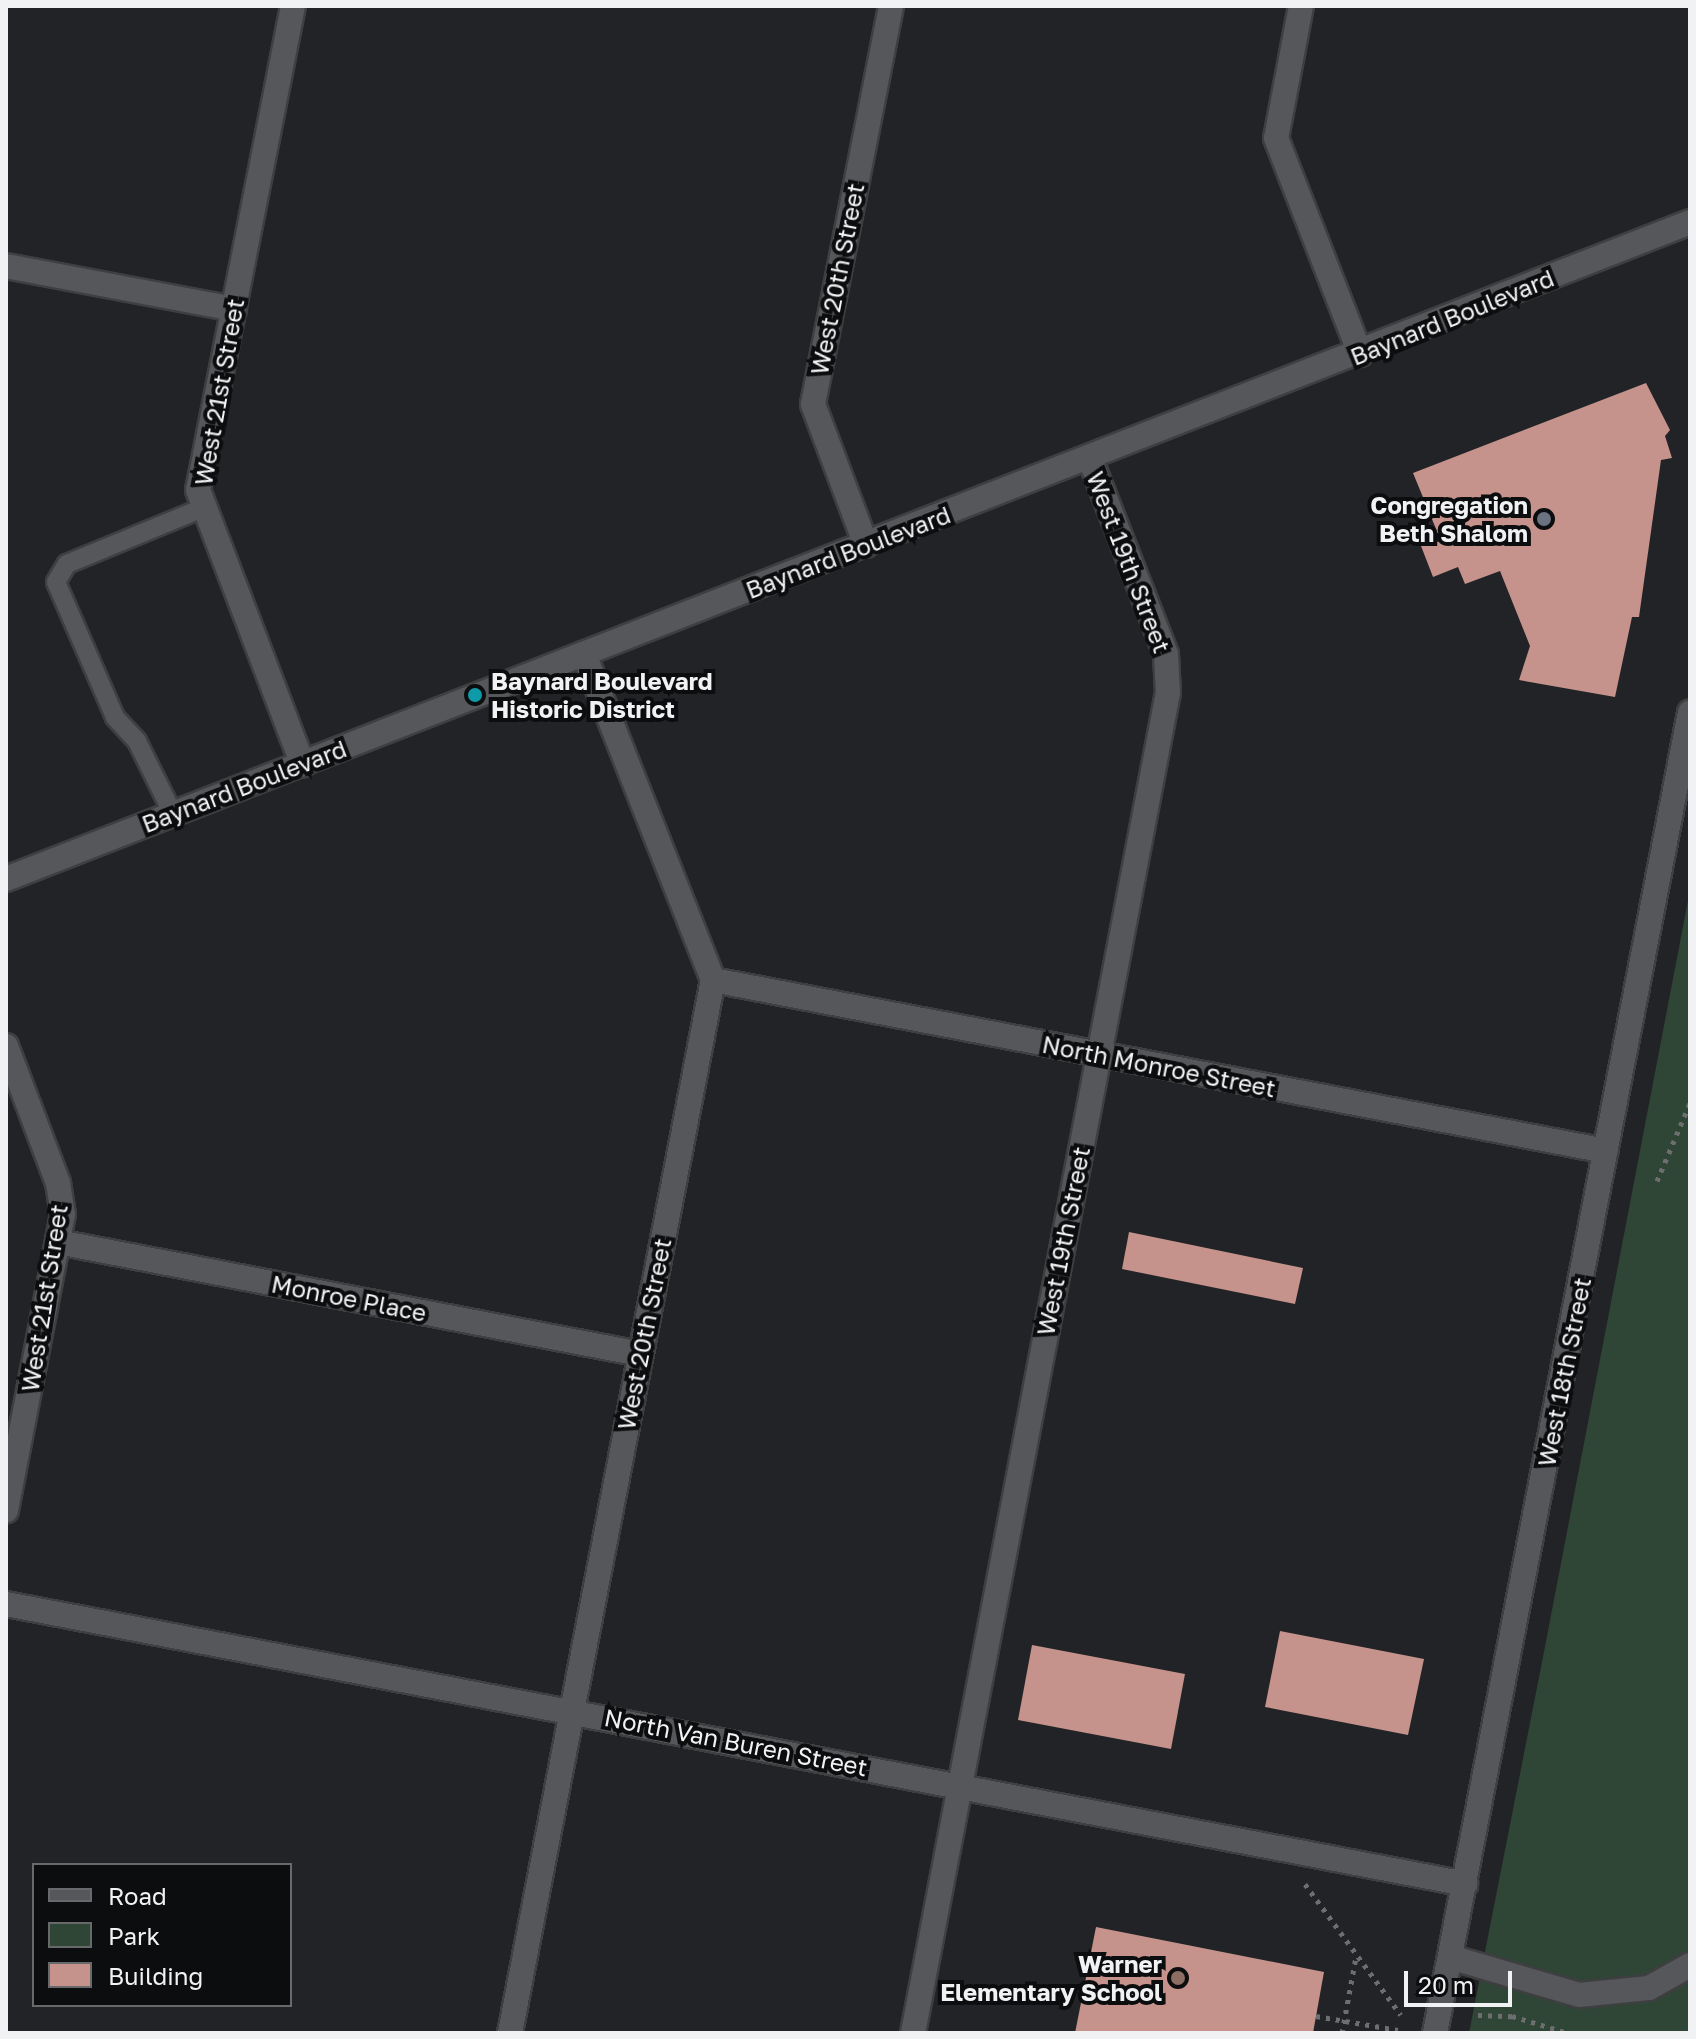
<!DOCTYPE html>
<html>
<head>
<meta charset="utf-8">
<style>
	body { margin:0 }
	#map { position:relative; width:1696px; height:2039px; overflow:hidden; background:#222326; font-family:"Golos Text",sans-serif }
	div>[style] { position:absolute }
	.green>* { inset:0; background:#2f4535 }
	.building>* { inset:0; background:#c5938c }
	.path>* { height:5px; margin-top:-2.5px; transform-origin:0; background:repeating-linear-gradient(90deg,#6d6e70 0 4px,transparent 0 10px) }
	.roads { filter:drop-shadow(2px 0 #3e3f41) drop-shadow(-2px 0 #3e3f41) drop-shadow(0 2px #3e3f41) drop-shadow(0 -2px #3e3f41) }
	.lane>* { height:18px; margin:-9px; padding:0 9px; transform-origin:9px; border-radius:9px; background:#56575a }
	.street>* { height:24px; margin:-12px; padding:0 12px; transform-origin:12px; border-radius:12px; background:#56575a }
	.secondary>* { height:24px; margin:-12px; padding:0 12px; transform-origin:12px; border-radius:12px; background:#56575a }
	.dots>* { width:22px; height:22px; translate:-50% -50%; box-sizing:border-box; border:4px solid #0c0d0e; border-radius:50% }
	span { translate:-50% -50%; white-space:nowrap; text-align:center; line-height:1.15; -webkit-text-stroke:8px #0c0d0e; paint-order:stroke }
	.street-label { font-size:24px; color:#f1f2f4 }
	.poi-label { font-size:24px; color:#f1f2f4; font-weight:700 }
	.right { translate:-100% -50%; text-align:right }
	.left { translate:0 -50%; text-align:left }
	.frame { position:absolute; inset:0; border:8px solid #f1f2f4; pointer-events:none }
	.legend { position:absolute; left:32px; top:1863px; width:260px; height:144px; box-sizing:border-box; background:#0c0d0e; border:2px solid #68696a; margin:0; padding:10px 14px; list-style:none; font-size:24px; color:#f1f2f4 }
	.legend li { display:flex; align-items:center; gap:16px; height:40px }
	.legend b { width:40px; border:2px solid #68696a }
	.scale { position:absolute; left:1404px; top:1971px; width:108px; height:36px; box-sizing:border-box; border:4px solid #f1f2f4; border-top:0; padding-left:10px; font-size:24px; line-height:28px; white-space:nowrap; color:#f1f2f4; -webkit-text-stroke:6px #0c0d0e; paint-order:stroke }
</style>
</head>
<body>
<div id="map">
	<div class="green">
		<div style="clip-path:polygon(1690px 890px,1690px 2033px,1469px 2033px,1543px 1657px)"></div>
	</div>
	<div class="building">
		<div style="clip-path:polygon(1646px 383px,1670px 430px,1665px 436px,1672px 458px,1661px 460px,1639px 617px,1632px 617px,1615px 697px,1519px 680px,1530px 646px,1500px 571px,1465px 584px,1458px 567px,1433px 577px,1421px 546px,1441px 541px,1413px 473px)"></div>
		<div style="clip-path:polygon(1129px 1232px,1303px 1268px,1295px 1304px,1122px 1269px)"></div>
		<div style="clip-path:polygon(1280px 1631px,1424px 1659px,1408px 1735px,1265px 1707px)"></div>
		<div style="clip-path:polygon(1032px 1645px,1185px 1674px,1171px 1749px,1018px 1720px)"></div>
		<div style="clip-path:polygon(1096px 1927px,1324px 1972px,1313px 2033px,1075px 2033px)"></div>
	</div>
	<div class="path">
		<div style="left:1657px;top:1181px;width:85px;rotate:-67.1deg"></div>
		<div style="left:1305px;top:1884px;width:162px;rotate:53.8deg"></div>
		<div style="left:1478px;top:2015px;width:34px;rotate:2deg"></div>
		<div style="left:1512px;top:2016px;width:59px;rotate:16.9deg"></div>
		<div style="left:1316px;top:2016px;width:83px;rotate:9.7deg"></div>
		<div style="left:1342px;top:2033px;width:77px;rotate:-79.6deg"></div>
	</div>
	<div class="roads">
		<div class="lane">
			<div style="left:173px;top:814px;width:81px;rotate:-116.3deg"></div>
			<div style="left:137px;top:741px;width:33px;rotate:-133deg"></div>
			<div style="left:115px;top:717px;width:147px;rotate:-113.6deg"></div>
			<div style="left:56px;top:582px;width:21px;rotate:-59deg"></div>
			<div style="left:67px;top:564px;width:149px;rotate:-22.4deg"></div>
		</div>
		<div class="street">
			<div style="left:293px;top:6px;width:493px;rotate:101.1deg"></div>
			<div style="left:198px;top:490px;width:294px;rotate:69.1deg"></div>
			<div style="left:1301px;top:6px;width:134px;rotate:100.7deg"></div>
			<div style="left:1276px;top:138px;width:232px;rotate:68.7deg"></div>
			<div style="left:6px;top:266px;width:232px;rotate:10.7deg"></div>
			<div style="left:866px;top:545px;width:151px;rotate:-110.6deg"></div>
			<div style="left:813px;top:404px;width:406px;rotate:-78.9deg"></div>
			<div style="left:713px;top:980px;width:909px;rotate:10.84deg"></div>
			<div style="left:6px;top:1046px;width:147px;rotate:69.2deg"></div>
			<div style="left:58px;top:1183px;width:31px;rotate:81deg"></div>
			<div style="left:63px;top:1214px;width:302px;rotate:100.9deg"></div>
			<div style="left:58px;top:1242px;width:593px;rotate:10.89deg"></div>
			<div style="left:6px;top:1604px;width:1486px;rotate:10.86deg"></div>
			<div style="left:1450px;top:1957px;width:134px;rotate:16.4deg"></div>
			<div style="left:1579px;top:1995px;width:70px;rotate:-5.7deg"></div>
			<div style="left:1649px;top:1988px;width:47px;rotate:-29.3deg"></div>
			<div style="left:510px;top:2033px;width:1072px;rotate:-79.09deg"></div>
			<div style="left:713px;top:980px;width:351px;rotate:-111.6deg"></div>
			<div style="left:913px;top:2033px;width:1364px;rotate:-79.23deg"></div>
			<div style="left:1168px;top:693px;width:39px;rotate:-93deg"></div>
			<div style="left:1166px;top:654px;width:209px;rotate:-111.3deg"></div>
		</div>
		<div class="secondary">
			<div style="left:6px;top:879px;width:1808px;rotate:-21.31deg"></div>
			<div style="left:1435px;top:2033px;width:1345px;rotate:-79.07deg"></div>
		</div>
	</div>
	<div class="dots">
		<div style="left:1544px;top:519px;background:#6b7280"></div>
		<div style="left:475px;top:695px;background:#0f9aa8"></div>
		<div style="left:1178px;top:1978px;background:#8d6e63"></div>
	</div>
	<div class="street-label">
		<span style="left:837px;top:279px;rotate:-79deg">West 20th Street</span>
		<span style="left:1452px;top:317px;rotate:-22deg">Baynard Boulevard</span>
		<span style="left:219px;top:392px;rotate:-80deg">West 21st Street</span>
		<span style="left:848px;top:552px;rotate:-21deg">Baynard Boulevard</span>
		<span style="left:1129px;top:562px;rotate:69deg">West 19th Street</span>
		<span style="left:244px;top:786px;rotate:-21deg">Baynard Boulevard</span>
		<span style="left:1159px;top:1066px;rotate:11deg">North Monroe Street</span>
		<span style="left:1063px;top:1241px;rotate:-79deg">West 19th Street</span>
		<span style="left:44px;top:1298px;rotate:-81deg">West 21st Street</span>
		<span style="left:349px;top:1298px;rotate:11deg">Monroe Place</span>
		<span style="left:644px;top:1334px;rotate:-79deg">West 20th Street</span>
		<span style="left:1564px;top:1372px;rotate:-79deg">West 18th Street</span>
		<span style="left:736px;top:1742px;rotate:11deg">North Van Buren Street</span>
	</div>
	<div class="poi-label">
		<span class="right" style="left:1528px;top:519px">Congregation<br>Beth Shalom</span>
		<span class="left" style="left:491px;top:695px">Baynard Boulevard<br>Historic District</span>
		<span class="right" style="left:1162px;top:1978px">Warner<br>Elementary School</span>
	</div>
	<div class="frame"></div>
	<ul class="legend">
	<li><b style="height:10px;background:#56575a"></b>Road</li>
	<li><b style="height:22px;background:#2f4535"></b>Park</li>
	<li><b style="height:22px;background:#c5938c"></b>Building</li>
	</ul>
	<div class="scale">20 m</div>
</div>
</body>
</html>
